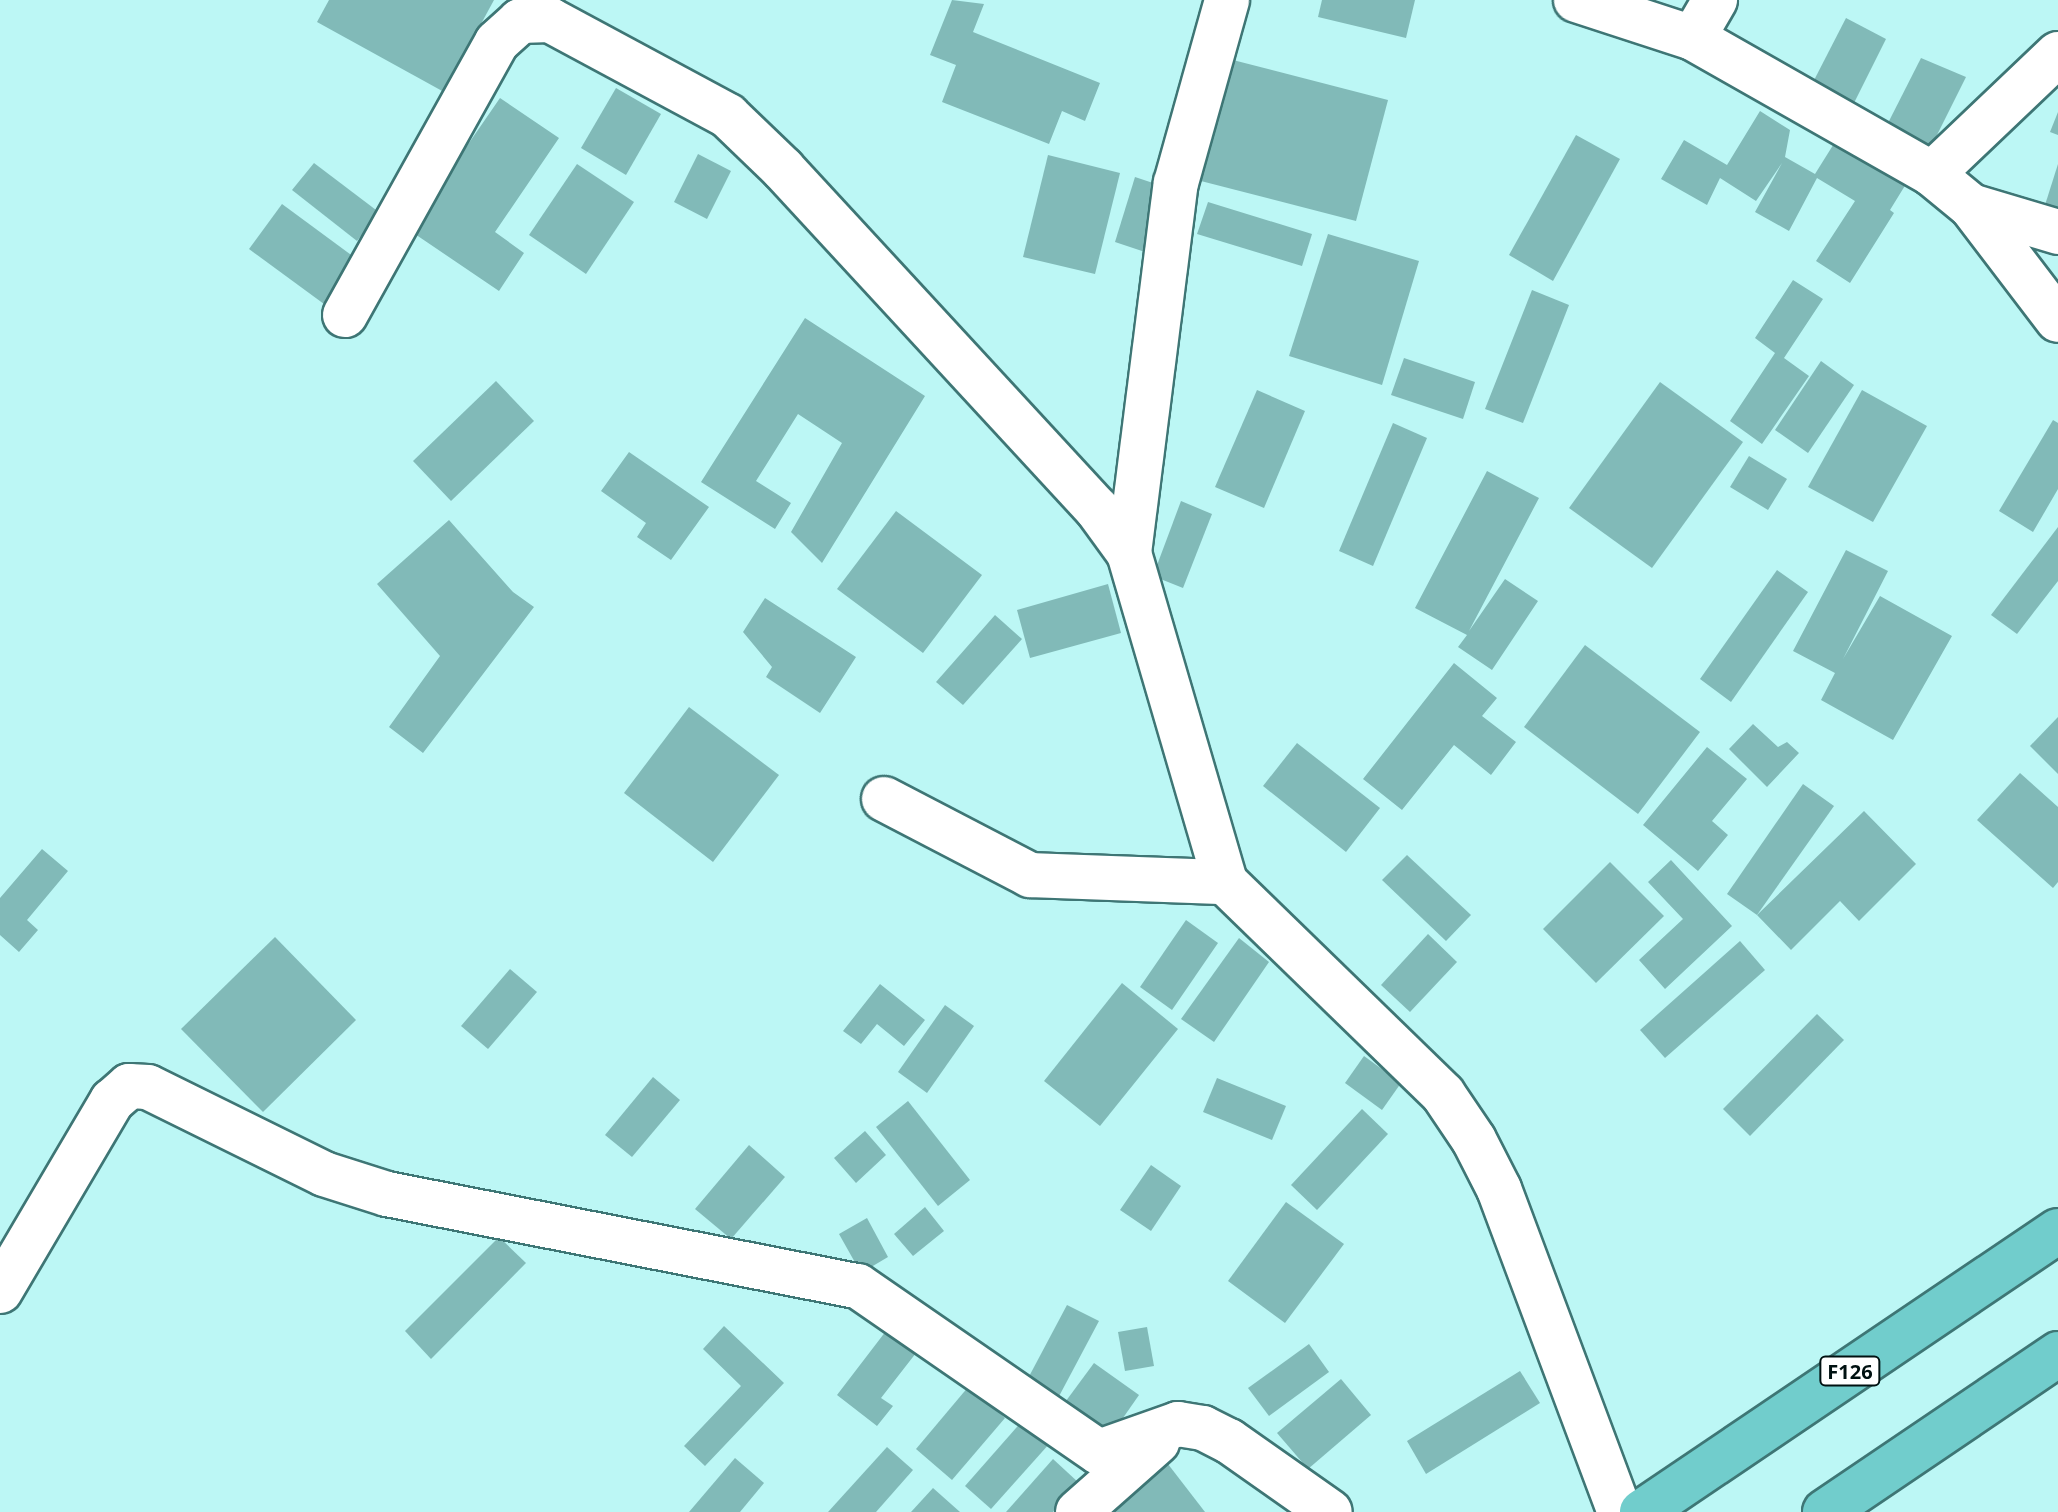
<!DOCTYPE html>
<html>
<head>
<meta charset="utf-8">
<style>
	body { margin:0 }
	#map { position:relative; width:2058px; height:1512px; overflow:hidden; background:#bcf7f5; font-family:"Open Sans",sans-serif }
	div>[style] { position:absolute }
	.building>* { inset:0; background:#81bab8 }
	.roads { filter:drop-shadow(2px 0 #3e7675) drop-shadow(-2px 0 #3e7675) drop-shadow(0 2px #3e7675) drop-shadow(0 -2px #3e7675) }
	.street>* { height:44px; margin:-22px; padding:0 22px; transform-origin:22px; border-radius:22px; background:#fff }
	.primary>* { height:44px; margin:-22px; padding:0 22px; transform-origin:22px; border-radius:22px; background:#71cdcc }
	span { translate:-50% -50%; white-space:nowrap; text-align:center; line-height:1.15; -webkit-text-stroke:8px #fff; paint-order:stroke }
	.shield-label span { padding:2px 6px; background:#fff; border:2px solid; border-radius:6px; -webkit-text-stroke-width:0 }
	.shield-label { font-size:20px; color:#011; font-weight:700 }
</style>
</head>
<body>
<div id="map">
	<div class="building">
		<div style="clip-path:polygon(329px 0,494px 0,444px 92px,317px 22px)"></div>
		<div style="clip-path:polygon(952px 0,984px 4px,973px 32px,1100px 83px,1085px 121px,1062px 111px,1049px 144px,942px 102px,956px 65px,930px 55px)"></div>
		<div style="clip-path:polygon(1322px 0,1415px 0,1406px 38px,1318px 17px)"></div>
		<div style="clip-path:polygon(1846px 18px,1886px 39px,1850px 111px,1809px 90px)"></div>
		<div style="clip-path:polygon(1921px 58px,1966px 77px,1931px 147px,1887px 125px)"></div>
		<div style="clip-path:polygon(1229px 59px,1388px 100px,1356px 221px,1197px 180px)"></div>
		<div style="clip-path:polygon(616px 88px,661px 114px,626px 175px,581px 148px)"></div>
		<div style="clip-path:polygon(500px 98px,559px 138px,495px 232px,524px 253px,499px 291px,409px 230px)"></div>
		<div style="clip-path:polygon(1760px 111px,1790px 130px,1785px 157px,1815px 174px,1835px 142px,1906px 184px,1890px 210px,1894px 213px,1850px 283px,1816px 261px,1855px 201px,1817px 178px,1789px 231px,1755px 212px,1782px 163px,1756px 201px,1720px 178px,1707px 205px,1661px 179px,1684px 140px,1727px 165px)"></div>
		<div style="clip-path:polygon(2058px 112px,2058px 135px,2050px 132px)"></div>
		<div style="clip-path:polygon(1576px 135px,1620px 159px,1553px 281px,1509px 255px)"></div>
		<div style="clip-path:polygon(698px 154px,731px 171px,707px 219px,674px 202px)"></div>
		<div style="clip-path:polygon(1048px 155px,1120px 173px,1095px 274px,1023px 257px)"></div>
		<div style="clip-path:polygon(314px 163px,380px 213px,357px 241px,292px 190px)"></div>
		<div style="clip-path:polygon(577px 164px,634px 202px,586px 274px,529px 235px)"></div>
		<div style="clip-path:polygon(2058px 164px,2058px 209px,2045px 205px)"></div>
		<div style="clip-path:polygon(1135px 177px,1165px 187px,1145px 252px,1115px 242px)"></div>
		<div style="clip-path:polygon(1208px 202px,1312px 234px,1302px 266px,1197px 234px)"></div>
		<div style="clip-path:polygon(282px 204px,358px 260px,324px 304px,249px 249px)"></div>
		<div style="clip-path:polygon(1328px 234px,1419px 261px,1382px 385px,1289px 356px)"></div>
		<div style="clip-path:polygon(1793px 280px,1823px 299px,1784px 358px,1809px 376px,1762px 444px,1730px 421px,1775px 353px,1755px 338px)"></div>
		<div style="clip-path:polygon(1532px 290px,1569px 305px,1523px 423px,1485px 409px)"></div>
		<div style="clip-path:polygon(805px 318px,925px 396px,822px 563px,791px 532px,842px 443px,798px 414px,756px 481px,791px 503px,775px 529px,701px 482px)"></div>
		<div style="clip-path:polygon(1404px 358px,1475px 382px,1463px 419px,1391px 395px)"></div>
		<div style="clip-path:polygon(1821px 361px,1854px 385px,1808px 453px,1775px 430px)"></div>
		<div style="clip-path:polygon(496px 381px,534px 421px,451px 501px,413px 461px)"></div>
		<div style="clip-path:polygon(1660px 382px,1743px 442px,1652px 568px,1569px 508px)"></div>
		<div style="clip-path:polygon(1257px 390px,1305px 411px,1264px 508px,1215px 487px)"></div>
		<div style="clip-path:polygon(1862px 390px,1927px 426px,1873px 522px,1808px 487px)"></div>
		<div style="clip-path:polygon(2053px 420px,2058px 423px,2058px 489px,2033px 532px,1999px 511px)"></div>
		<div style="clip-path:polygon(1393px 423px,1427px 438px,1373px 566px,1339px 551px)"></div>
		<div style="clip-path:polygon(629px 452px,709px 507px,671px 560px,637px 537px,646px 523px,601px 491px)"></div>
		<div style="clip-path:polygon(1749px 456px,1787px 479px,1768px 510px,1730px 487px)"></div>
		<div style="clip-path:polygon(1487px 471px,1539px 498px,1469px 631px,1505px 579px,1538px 601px,1492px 670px,1458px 647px,1467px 635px,1415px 608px)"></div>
		<div style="clip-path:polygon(1181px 501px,1212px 514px,1183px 588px,1153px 576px)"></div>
		<div style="clip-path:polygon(896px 511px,982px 575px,923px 653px,837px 589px)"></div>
		<div style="clip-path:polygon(449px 520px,513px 592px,534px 607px,423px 753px,389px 727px,440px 656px,377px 584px)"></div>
		<div style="clip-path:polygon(2058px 527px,2058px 581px,2017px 634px,1991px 615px)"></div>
		<div style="clip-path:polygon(1846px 550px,1888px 571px,1843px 659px,1880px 596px,1952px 636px,1893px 740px,1821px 700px,1835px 673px,1793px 651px)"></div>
		<div style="clip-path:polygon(1777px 570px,1808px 592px,1731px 702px,1700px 679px)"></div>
		<div style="clip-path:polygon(1108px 584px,1121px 633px,1030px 658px,1017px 610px)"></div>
		<div style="clip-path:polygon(765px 598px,856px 657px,820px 713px,766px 677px,772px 667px,743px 632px)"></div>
		<div style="clip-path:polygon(995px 615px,1022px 639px,963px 705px,936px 682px)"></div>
		<div style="clip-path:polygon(1585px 645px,1700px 732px,1638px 814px,1524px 727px)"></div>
		<div style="clip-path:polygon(1454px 663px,1497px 698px,1482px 716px,1516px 742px,1491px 775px,1454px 745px,1402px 810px,1363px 779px)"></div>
		<div style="clip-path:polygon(689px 707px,779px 775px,713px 862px,624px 793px)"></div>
		<div style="clip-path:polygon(2058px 717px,2058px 774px,2030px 746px)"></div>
		<div style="clip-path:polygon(1753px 724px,1778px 747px,1787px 742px,1799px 753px,1767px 787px,1729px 749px)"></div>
		<div style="clip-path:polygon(1297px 743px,1380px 808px,1346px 852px,1263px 786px)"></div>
		<div style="clip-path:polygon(1707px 747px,1747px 779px,1712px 821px,1728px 835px,1698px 871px,1643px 825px)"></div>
		<div style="clip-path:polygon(2020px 773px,2058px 807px,2058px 882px,2053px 888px,1977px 820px)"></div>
		<div style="clip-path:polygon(1803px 784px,1834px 806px,1757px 915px,1727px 894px)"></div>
		<div style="clip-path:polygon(1864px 811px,1916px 864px,1859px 921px,1840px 901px,1791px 950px,1757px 915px)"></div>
		<div style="clip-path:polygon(42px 849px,68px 871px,27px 920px,38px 930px,19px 952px,0 935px,0 898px)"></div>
		<div style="clip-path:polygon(1407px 855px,1471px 915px,1446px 941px,1382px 880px)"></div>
		<div style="clip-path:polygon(1671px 860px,1732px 926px,1665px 989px,1639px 960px,1683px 919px,1648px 882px)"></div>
		<div style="clip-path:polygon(1610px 862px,1664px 916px,1596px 983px,1543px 929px)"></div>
		<div style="clip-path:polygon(1186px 920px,1218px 943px,1172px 1010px,1140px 987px)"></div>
		<div style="clip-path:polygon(1428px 934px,1457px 962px,1410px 1012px,1381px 985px)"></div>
		<div style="clip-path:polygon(275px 937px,356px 1020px,263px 1112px,181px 1029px)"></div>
		<div style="clip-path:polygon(1239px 938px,1269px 962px,1214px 1042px,1181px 1019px)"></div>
		<div style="clip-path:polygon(1740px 941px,1765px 970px,1665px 1058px,1640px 1030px)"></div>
		<div style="clip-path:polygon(510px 969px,537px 992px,488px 1049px,461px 1026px)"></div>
		<div style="clip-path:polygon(1122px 983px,1178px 1029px,1100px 1126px,1044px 1081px)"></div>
		<div style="clip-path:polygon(880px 984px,925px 1020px,904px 1046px,877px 1024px,861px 1044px,843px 1031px)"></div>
		<div style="clip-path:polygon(945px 1005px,974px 1026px,927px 1093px,898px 1072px)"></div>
		<div style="clip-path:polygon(1817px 1014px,1844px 1040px,1750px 1136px,1723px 1109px)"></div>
		<div style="clip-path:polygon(1364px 1056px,1401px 1083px,1382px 1110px,1345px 1083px)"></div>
		<div style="clip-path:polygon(653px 1077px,680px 1100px,632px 1157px,605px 1135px)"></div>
		<div style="clip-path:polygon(1217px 1078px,1286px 1106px,1272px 1140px,1203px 1112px)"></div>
		<div style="clip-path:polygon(908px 1101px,970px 1180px,938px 1206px,876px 1127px)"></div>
		<div style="clip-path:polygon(1362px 1109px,1388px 1134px,1317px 1210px,1291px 1185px)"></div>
		<div style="clip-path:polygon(865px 1131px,886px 1155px,856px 1183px,834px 1158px)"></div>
		<div style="clip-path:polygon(749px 1145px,785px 1177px,731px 1239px,695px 1209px)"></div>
		<div style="clip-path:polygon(1151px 1165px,1181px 1186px,1151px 1231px,1120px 1210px)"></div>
		<div style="clip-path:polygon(1286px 1202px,1344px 1244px,1285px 1323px,1228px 1281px)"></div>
		<div style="clip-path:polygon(925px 1207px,944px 1231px,913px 1256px,894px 1234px)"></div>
		<div style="clip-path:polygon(867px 1218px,888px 1257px,861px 1273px,839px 1234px)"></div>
		<div style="clip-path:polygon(499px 1237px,526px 1263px,431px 1359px,405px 1331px)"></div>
		<div style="clip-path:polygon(1067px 1305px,1099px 1321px,1057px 1400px,1025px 1384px)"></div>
		<div style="clip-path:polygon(724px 1326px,784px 1383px,705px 1466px,684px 1446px,741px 1386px,703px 1349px)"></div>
		<div style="clip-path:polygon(1147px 1327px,1154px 1366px,1125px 1371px,1118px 1332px)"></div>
		<div style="clip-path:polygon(886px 1331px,916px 1353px,881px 1398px,893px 1406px,877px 1426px,837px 1395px)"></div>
		<div style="clip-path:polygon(1309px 1344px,1329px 1372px,1269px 1416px,1248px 1388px)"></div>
		<div style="clip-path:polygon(1094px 1363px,1139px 1395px,1109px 1438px,1063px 1405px)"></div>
		<div style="clip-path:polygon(1520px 1371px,1540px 1403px,1426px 1474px,1407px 1441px)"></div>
		<div style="clip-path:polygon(1341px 1379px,1371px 1415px,1308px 1469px,1277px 1433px)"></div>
		<div style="clip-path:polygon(969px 1386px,1005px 1418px,952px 1480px,916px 1449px)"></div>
		<div style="clip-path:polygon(1024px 1419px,1050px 1443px,991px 1509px,965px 1486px)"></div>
		<div style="clip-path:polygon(887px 1447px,913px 1470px,876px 1512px,828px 1512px)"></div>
		<div style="clip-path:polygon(1161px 1455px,1205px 1512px,1102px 1512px)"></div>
		<div style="clip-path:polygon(735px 1458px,764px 1483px,740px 1512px,689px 1512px)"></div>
		<div style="clip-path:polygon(1053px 1459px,1079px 1483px,1053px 1512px,1006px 1512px)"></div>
		<div style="clip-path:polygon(933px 1488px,960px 1512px,911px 1512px)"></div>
	</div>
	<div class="roads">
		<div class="street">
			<div style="left:1576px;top:0;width:123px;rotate:18deg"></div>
			<div style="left:1693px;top:38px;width:275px;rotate:29.6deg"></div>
			<div style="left:1932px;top:174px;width:50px;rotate:39.4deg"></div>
			<div style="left:1971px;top:206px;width:143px;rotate:52.7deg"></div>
			<div style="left:1693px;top:38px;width:44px;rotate:-59.9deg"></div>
			<div style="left:1932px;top:174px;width:174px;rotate:-43.6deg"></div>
			<div style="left:1971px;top:206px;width:91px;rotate:16.6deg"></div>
			<div style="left:345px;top:315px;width:312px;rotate:-60.9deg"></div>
			<div style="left:497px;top:42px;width:31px;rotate:-42deg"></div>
			<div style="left:520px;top:21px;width:30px;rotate:-2deg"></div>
			<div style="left:550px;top:20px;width:202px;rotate:28.3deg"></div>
			<div style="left:728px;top:116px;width:76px;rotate:43.9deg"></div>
			<div style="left:783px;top:169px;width:463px;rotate:47.3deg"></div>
			<div style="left:1097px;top:509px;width:54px;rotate:54deg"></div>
			<div style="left:1129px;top:553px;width:343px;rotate:73.7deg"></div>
			<div style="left:1225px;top:882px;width:304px;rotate:44.2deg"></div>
			<div style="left:1443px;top:1094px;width:55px;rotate:56deg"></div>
			<div style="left:1474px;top:1140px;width:55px;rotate:63deg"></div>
			<div style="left:1499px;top:1189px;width:345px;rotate:69.5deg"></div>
			<div style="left:1129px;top:553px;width:373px;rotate:-82.8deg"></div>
			<div style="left:1176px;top:183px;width:190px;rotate:-74.4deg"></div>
			<div style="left:884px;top:799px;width:165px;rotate:27.5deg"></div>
			<div style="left:1030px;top:875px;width:195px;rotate:2.1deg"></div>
			<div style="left:0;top:1291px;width:221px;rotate:-59.5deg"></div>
			<div style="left:112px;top:1101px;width:23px;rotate:-41deg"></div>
			<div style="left:129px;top:1086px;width:19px;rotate:3deg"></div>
			<div style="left:148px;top:1087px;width:196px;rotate:26.3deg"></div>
			<div style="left:324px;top:1174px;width:66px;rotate:17.6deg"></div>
			<div style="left:387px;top:1194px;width:480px;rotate:11.1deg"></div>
			<div style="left:858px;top:1286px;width:293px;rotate:34.6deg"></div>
			<div style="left:1099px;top:1452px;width:84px;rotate:-19.5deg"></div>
			<div style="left:1178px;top:1424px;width:25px;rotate:9deg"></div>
			<div style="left:1203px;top:1428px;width:29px;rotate:27deg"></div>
			<div style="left:1229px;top:1441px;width:123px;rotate:35.1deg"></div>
			<div style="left:1078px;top:1512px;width:106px;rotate:-41.5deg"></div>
		</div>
		<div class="primary">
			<div style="left:1642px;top:1512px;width:502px;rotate:-34.04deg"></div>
			<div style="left:1825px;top:1512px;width:282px;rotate:-34.1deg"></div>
		</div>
	</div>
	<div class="shield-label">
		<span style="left:1850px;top:1371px">F126</span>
	</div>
</div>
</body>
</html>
